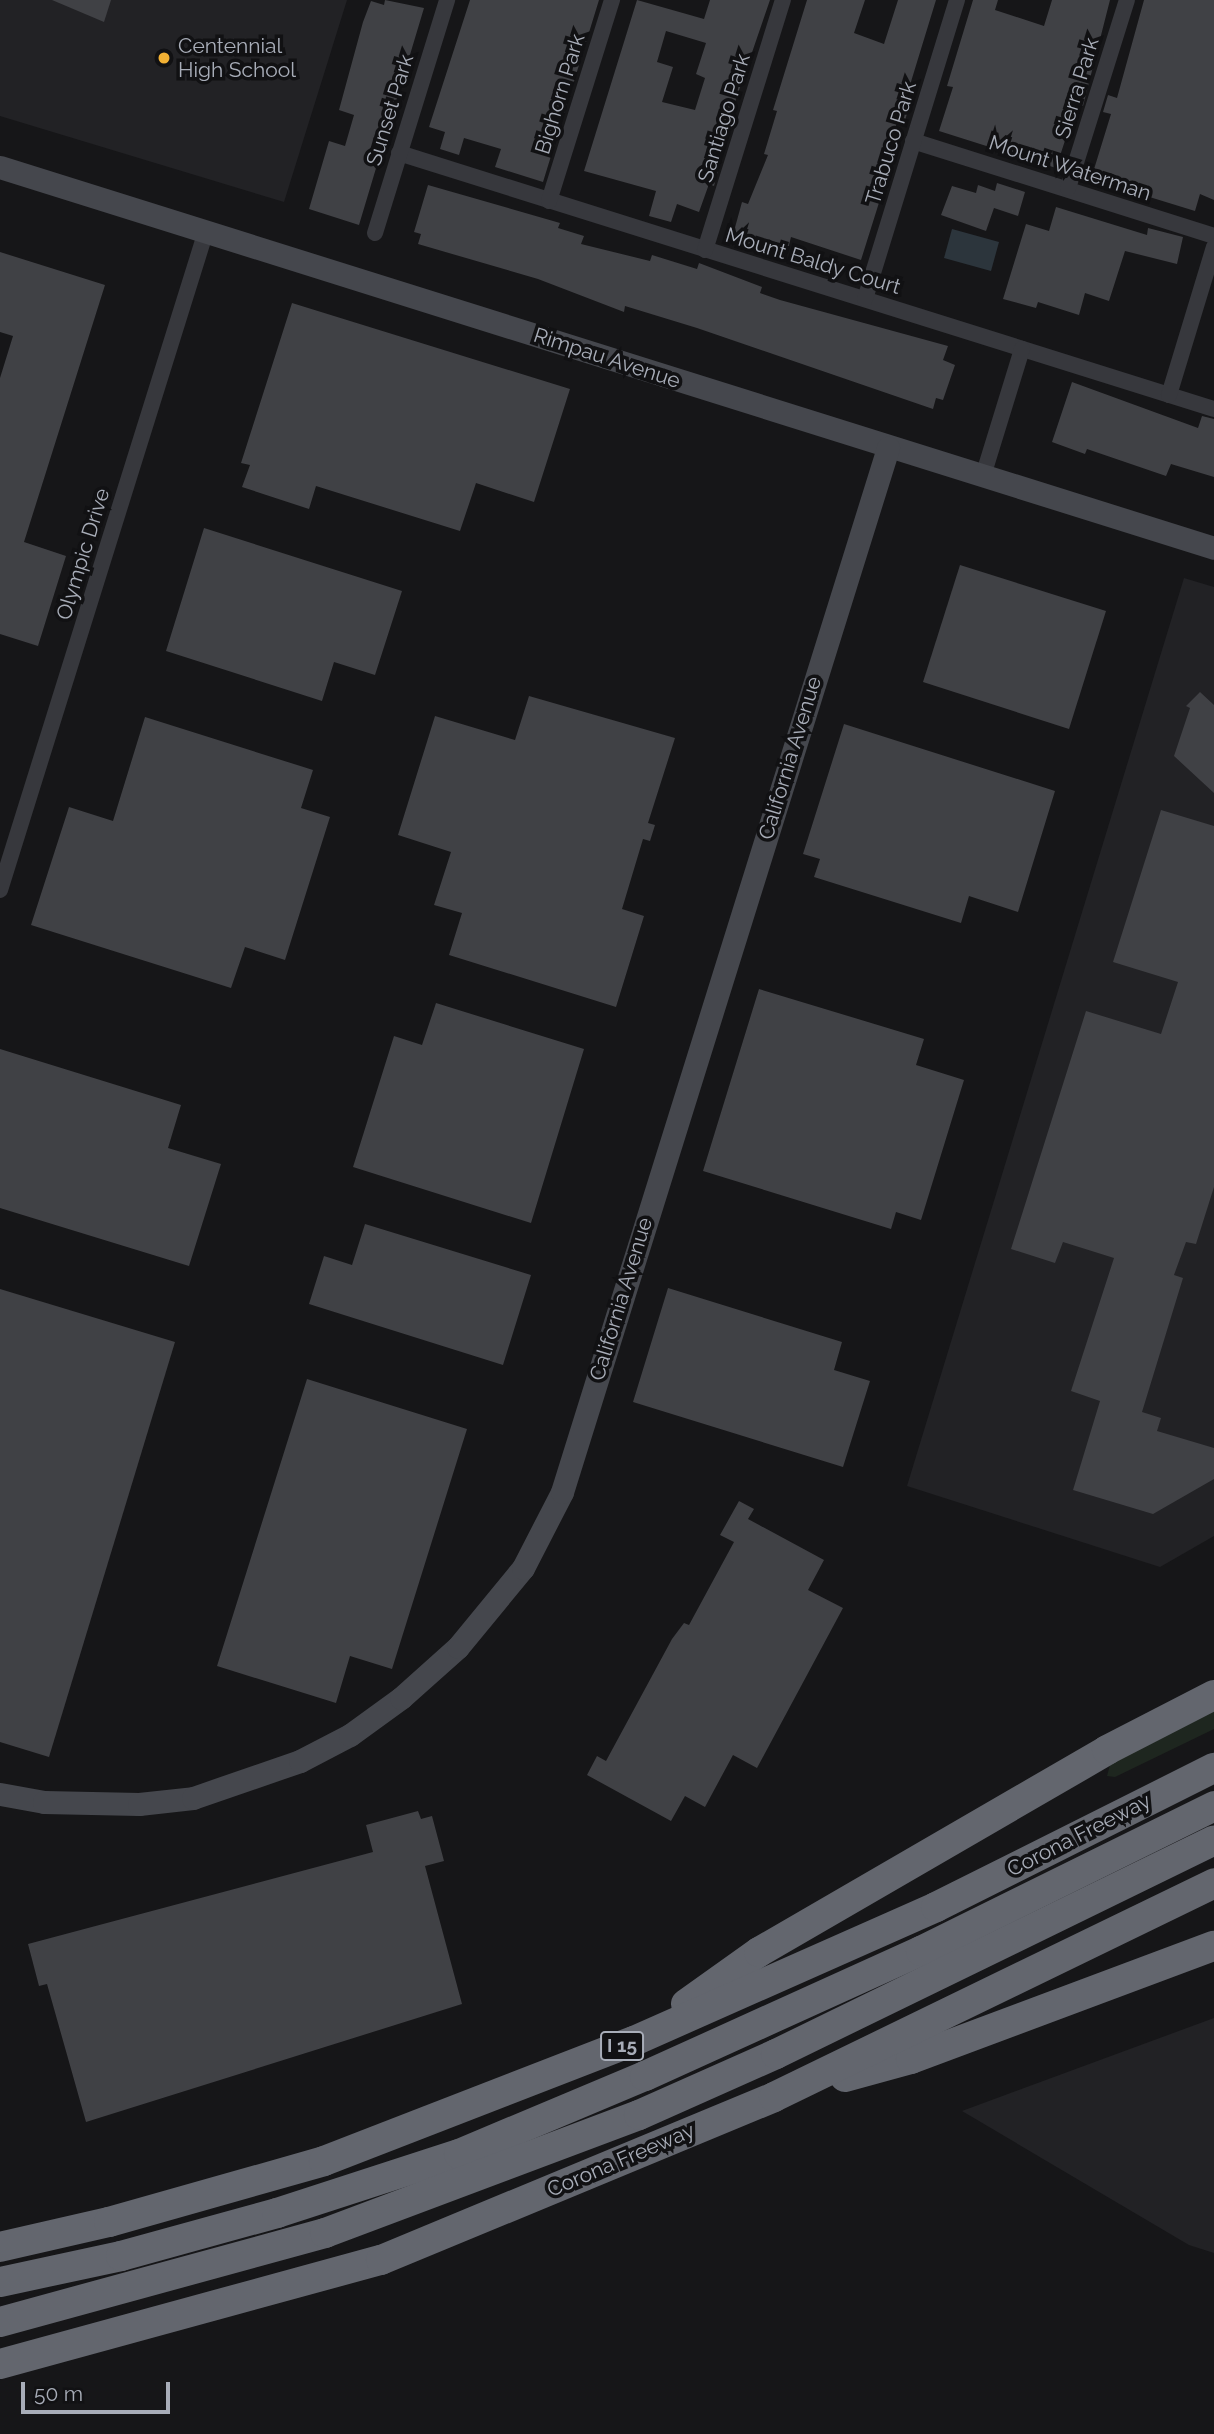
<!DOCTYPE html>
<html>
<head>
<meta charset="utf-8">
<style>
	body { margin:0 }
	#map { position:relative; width:1214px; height:2434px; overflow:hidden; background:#161618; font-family:Raleway,sans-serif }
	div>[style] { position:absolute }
	.built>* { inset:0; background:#222225 }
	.green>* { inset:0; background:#1e261f }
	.water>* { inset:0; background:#2c353c }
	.building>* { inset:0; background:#404145 }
	.minor>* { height:16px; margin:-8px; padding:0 8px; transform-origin:8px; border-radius:8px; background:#37383d }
	.secondary>* { height:23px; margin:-11.5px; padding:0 11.5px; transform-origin:11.5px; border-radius:11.5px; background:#45474d }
	.motorway>* { height:30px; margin:-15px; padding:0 15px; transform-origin:15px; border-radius:15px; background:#63666e }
	.dots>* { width:19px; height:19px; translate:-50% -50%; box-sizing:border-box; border:4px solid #111113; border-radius:50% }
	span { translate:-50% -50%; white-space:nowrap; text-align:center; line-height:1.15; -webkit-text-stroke:7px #111113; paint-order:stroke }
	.shield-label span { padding:2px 5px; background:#111113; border:2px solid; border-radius:5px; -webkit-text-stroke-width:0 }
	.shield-label { font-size:19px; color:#a8adb8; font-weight:700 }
	.poi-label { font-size:21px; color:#a8adb8 }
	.left { translate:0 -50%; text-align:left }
	.street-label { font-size:21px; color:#a8adb8 }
	.scale { position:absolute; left:21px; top:2382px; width:149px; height:32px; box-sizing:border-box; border:4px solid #a8adb8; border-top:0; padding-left:9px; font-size:21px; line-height:24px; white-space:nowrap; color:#a8adb8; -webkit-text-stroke:5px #111113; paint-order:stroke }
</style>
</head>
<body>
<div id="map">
	<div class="built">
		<div style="clip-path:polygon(0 0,347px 0,284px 202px,0 116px)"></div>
		<div style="clip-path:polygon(1184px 578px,1214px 587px,1214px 1536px,1160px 1567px,907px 1486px)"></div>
		<div style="clip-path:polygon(1214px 2018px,1214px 2253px,1189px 2245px,962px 2111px)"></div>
	</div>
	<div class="green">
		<div style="clip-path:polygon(1214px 1706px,1214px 1729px,1115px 1777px,1107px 1776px,1110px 1765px)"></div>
	</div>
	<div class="water">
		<div style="clip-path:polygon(952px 229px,999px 242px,991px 271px,944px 258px)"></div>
	</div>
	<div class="building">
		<div style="clip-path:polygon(52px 0,111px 0,104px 22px)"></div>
		<div style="clip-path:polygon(385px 0,424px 8px,359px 225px,309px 209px,329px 141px,345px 146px,354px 115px,339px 110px,363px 22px,371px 1px,384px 5px)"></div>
		<div style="clip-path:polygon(470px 0,599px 0,543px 182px,495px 167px,501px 149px,464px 138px,459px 155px,440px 149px,445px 132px,429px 127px)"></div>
		<div style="clip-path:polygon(evenodd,637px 0,704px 19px,710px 0,770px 0,735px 102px,714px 186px,709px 184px,699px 212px,677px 204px,671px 222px,649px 216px,656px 191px,584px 171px,637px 0,666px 31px,706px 43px,696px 74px,705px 78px,695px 110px,662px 102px,673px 67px,657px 62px,666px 31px)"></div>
		<div style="clip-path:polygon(807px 0,865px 0,854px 33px,884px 44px,898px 0,936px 0,910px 85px,915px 86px,904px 124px,897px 122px,882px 172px,888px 174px,861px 260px,791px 237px,788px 249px,768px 243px,767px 252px,731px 242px,742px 202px,748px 204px,768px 155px,764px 154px,777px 111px,773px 110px)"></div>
		<div style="clip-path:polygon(973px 0,998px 0,995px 10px,1044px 26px,1052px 0,1110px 0,1083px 106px,1077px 104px,1056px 168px,939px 131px,953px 87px,947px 86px)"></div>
		<div style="clip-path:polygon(1144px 0,1214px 0,1214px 200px,1200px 194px,1195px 211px,1091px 179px,1111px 114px,1103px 112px,1108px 95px,1117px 98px)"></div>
		<div style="clip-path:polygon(997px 183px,1025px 192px,1018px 216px,994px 208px,986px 231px,941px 215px,952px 186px,976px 193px,978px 185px,995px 191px)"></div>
		<div style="clip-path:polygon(428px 185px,560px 223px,558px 228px,584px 236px,581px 244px,650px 261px,652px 255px,697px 269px,699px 263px,762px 287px,760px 293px,780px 300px,948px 346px,943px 360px,955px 365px,943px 400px,936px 398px,933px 409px,697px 328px,625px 306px,624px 312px,538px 279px,418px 244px,421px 234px,414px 232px)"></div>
		<div style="clip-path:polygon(1056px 207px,1147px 235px,1148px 228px,1183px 237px,1177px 264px,1125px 251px,1109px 301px,1085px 293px,1079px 315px,1038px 302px,1036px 308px,1003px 299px,1026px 224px,1049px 231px)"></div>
		<div style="clip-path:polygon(0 252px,105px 285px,24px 542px,66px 556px,38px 646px,0 634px,0 378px,13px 336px,0 332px)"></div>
		<div style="clip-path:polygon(292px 303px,570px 389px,534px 502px,476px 483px,460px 531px,316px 486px,309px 509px,242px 487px,250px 465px,241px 463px)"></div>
		<div style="clip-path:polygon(1072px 382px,1198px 428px,1202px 416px,1214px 419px,1214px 477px,1171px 464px,1166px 476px,1087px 449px,1085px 454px,1052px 442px)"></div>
		<div style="clip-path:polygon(204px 528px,402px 591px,375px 675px,334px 662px,322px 701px,166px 651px)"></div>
		<div style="clip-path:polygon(960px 565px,1106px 611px,1069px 729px,923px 682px)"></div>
		<div style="clip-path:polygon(1200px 692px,1214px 705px,1214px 793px,1174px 756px,1190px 708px,1186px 706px)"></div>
		<div style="clip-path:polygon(529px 696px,675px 738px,648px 823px,655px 825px,650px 841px,643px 839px,622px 909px,644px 916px,616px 1007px,449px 955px,462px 913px,434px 905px,451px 852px,398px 835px,435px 716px,515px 740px)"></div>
		<div style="clip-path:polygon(145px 717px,313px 770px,301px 808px,330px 817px,285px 960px,245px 947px,231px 988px,31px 925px,69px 807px,113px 821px)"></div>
		<div style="clip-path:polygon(844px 724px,1055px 791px,1018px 912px,969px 896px,961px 923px,814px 877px,820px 859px,803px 854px)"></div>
		<div style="clip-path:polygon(1161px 810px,1214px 826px,1214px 1187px,1196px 1244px,1186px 1242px,1174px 1275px,1183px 1278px,1142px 1412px,1161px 1418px,1157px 1431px,1214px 1448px,1214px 1479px,1153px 1514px,1073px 1490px,1100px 1401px,1071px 1391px,1114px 1258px,1063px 1242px,1055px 1263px,1011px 1249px,1086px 1011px,1161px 1034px,1178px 982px,1113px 962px)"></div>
		<div style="clip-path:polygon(759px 989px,924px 1039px,916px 1065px,964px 1080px,921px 1220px,896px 1212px,891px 1229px,703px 1171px)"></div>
		<div style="clip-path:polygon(436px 1003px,584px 1049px,531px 1223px,353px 1167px,394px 1036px,422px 1045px)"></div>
		<div style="clip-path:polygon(0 1049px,181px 1105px,168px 1148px,221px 1164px,189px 1266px,0 1208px)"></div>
		<div style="clip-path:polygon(365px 1224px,531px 1275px,503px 1365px,309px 1304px,324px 1256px,352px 1265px)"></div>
		<div style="clip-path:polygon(668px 1288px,842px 1342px,834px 1370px,870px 1381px,843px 1467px,633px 1402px)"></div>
		<div style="clip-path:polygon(0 1289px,175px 1342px,49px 1757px,0 1742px)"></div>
		<div style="clip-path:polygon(307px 1379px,467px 1429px,392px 1669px,350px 1656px,336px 1703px,217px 1666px)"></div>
		<div style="clip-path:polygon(739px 1501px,754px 1509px,748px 1519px,824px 1560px,808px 1590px,843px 1608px,757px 1768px,733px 1755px,705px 1807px,685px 1796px,671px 1821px,587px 1775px,597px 1756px,606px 1761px,672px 1639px,684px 1623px,689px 1625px,734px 1542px,720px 1535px)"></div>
		<div style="clip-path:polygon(418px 1811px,421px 1819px,432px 1816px,444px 1861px,425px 1866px,462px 2004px,86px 2122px,47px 1984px,39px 1986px,28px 1944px,373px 1852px,366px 1825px)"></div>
	</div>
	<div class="minor">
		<div style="left:913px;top:141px;width:316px;rotate:17.5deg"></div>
		<div style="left:399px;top:153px;width:854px;rotate:17.44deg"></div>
		<div style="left:1068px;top:188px;width:197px;rotate:-72.6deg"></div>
		<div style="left:549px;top:201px;width:211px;rotate:-72.6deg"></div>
		<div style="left:375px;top:233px;width:244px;rotate:-72.8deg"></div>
		<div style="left:705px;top:250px;width:262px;rotate:-72.7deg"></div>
		<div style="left:865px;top:299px;width:313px;rotate:-72.9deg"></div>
		<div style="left:1169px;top:395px;width:155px;rotate:-73.1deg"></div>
		<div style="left:983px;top:476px;width:133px;rotate:-72.9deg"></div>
		<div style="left:0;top:890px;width:690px;rotate:-72.64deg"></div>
	</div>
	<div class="secondary">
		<div style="left:0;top:167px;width:1272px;rotate:17.42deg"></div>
		<div style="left:0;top:1794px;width:45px;rotate:10.3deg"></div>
		<div style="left:44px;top:1802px;width:95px;rotate:1.2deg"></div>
		<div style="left:139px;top:1804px;width:54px;rotate:-6.3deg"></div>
		<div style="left:193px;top:1798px;width:113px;rotate:-19.1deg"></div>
		<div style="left:300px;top:1761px;width:56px;rotate:-27.5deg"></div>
		<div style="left:350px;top:1735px;width:63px;rotate:-36deg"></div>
		<div style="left:401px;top:1698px;width:76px;rotate:-41.8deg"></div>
		<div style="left:458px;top:1647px;width:102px;rotate:-50.6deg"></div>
		<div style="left:523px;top:1568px;width:85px;rotate:-62.8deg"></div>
		<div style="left:562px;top:1492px;width:1094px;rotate:-72.66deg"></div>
	</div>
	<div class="motorway">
		<div style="left:686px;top:2004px;width:90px;rotate:-35.5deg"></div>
		<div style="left:759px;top:1952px;width:402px;rotate:-30.1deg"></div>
		<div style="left:1107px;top:1750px;width:120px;rotate:-27.2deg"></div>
		<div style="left:845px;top:2077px;width:68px;rotate:-15.3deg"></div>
		<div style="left:911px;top:2059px;width:323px;rotate:-20.5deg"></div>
		<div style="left:0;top:2247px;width:112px;rotate:-12.9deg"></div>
		<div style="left:109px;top:2222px;width:223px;rotate:-15.8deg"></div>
		<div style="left:324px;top:2161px;width:332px;rotate:-21.2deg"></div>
		<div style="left:634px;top:2041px;width:330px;rotate:-23.9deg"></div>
		<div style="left:936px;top:1907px;width:311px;rotate:-26.6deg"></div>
		<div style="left:0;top:2282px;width:124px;rotate:-12.1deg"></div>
		<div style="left:121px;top:2256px;width:162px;rotate:-15.4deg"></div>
		<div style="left:277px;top:2213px;width:191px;rotate:-18deg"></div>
		<div style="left:459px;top:2154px;width:202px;rotate:-22.8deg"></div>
		<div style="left:645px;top:2076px;width:303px;rotate:-24.4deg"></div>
		<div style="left:921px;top:1951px;width:327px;rotate:-26.3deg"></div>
		<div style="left:0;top:2322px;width:337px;rotate:-15.3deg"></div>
		<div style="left:325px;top:2233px;width:335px;rotate:-20.6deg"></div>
		<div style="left:639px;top:2115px;width:150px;rotate:-24deg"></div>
		<div style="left:776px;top:2054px;width:487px;rotate:-26deg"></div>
		<div style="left:0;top:2364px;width:395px;rotate:-15.3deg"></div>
		<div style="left:381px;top:2260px;width:425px;rotate:-22.5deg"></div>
		<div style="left:774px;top:2097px;width:489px;rotate:-25.9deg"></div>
	</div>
	<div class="dots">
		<div style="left:164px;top:58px;background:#f2b134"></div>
	</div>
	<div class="shield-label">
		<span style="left:622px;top:2046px">I 15</span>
	</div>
	<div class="poi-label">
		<span class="left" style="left:178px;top:58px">Centennial<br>High School</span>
	</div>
	<div class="street-label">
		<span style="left:1077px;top:88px;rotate:-73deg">Sierra Park</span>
		<span style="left:560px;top:94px;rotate:-73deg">Bighorn Park</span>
		<span style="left:390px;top:110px;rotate:-73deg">Sunset Park</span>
		<span style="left:724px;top:118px;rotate:-73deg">Santiago Park</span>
		<span style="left:891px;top:143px;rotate:-73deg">Trabuco Park</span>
		<span style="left:1070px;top:168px;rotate:18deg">Mount Waterman</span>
		<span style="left:813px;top:261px;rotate:17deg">Mount Baldy Court</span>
		<span style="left:607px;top:358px;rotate:18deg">Rimpau Avenue</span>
		<span style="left:83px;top:554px;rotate:-73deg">Olympic Drive</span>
		<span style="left:790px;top:758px;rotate:-73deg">California Avenue</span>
		<span style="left:621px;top:1299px;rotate:-73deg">California Avenue</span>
		<span style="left:1079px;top:1835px;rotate:-27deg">Corona Freeway</span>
		<span style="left:621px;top:2160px;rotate:-23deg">Corona Freeway</span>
	</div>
	<div class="scale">50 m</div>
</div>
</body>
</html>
